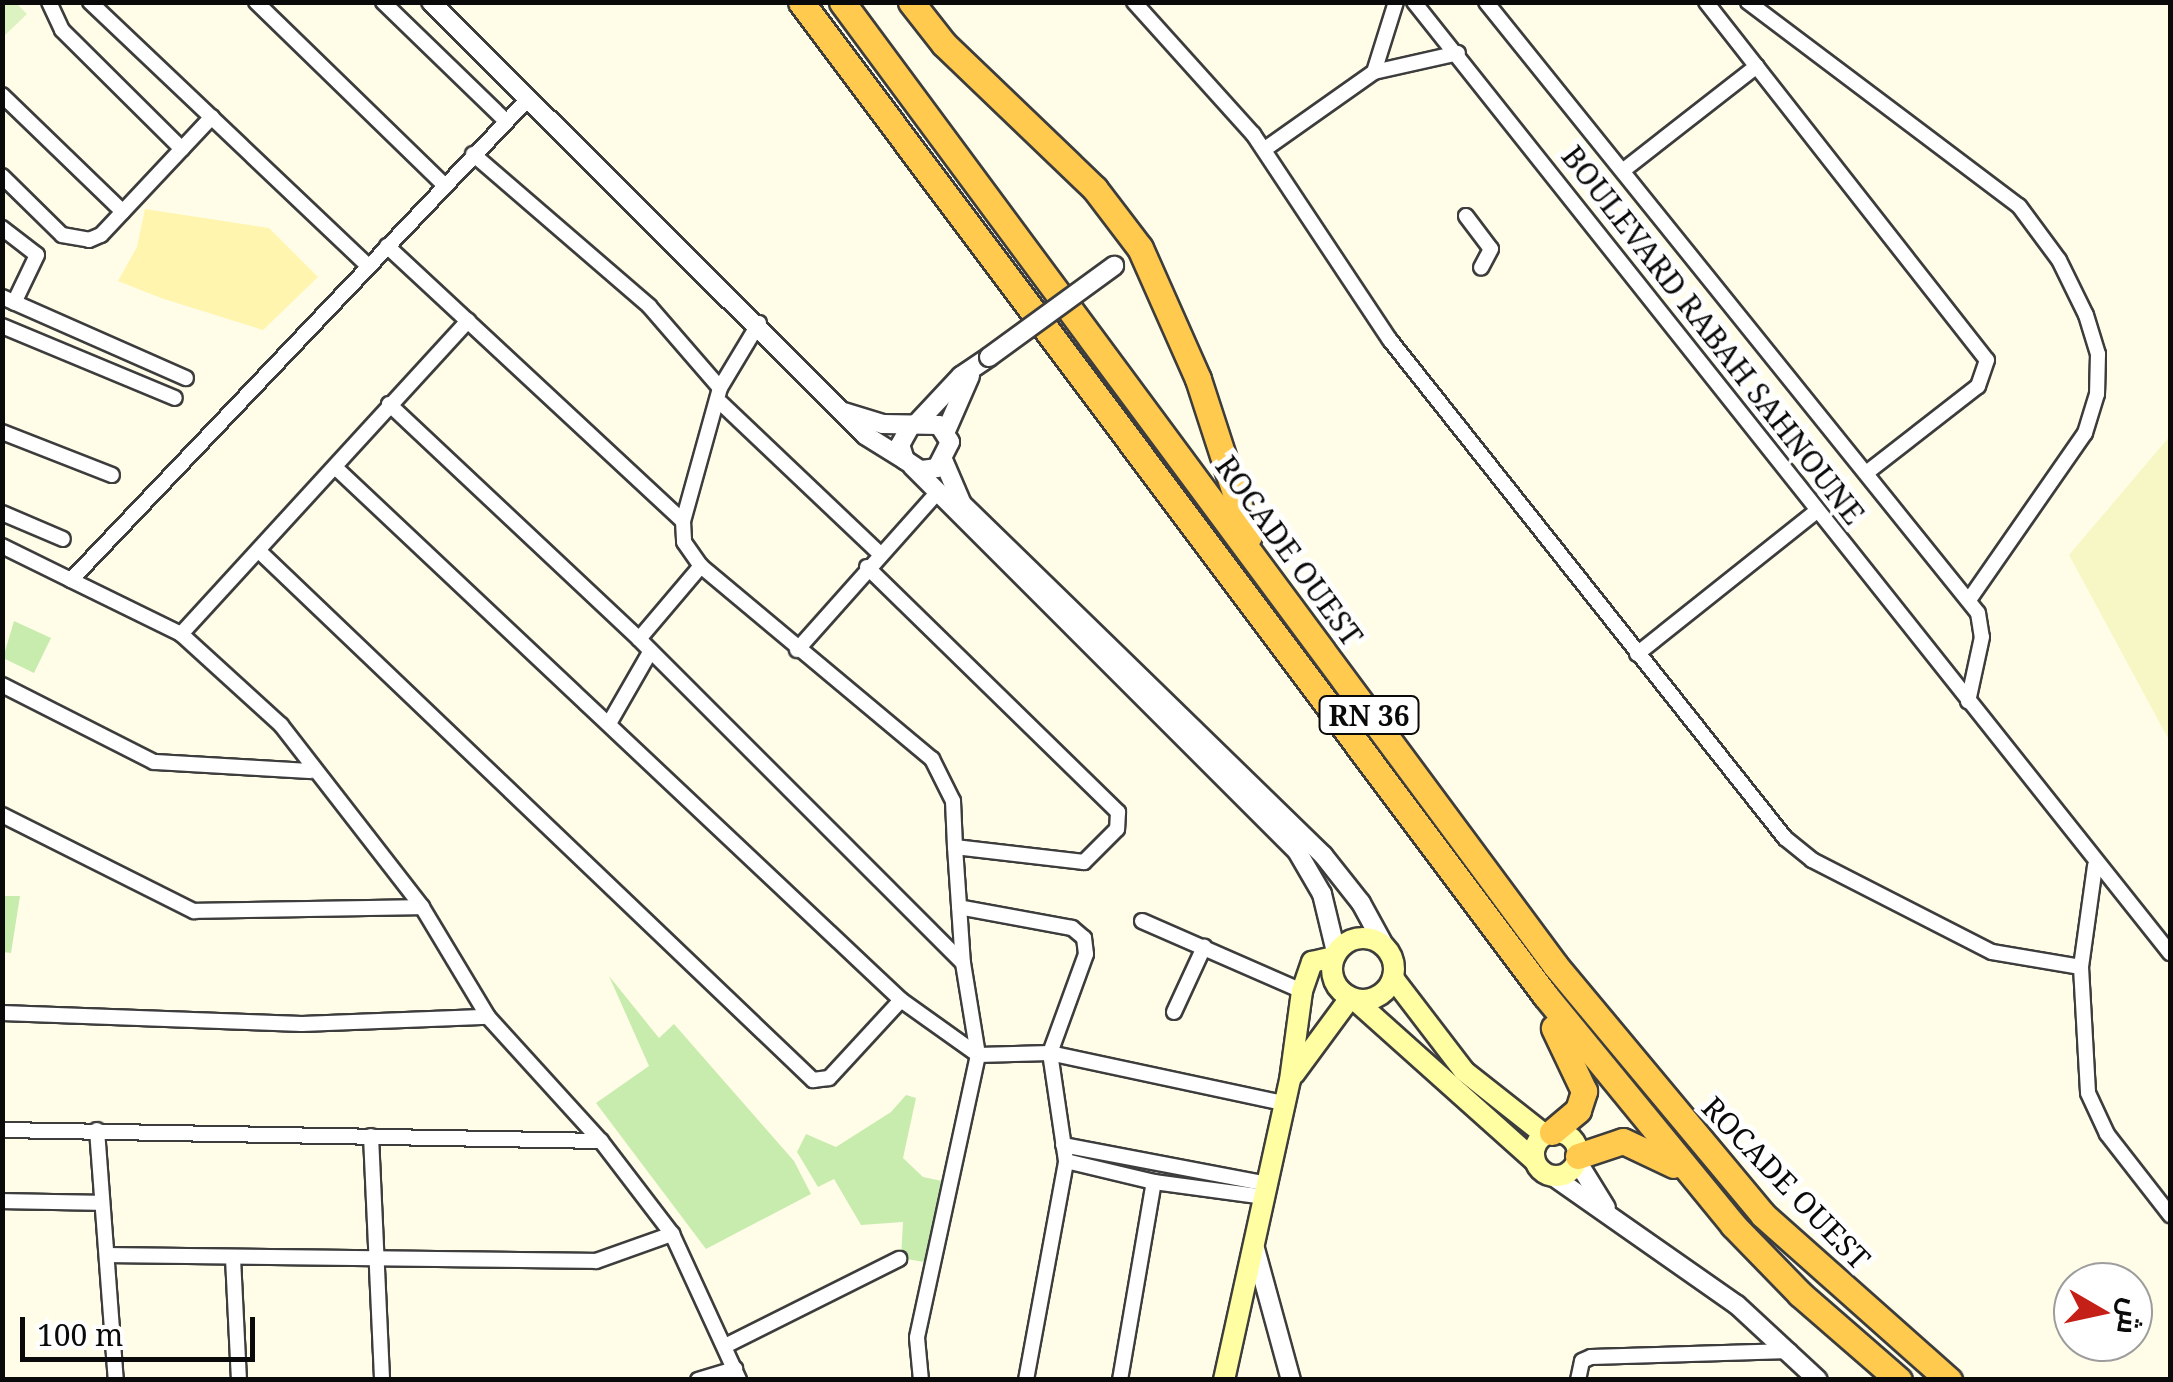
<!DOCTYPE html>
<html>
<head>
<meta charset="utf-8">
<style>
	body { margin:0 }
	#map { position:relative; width:2173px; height:1382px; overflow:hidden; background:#fffde7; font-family:"Noto Serif",Cairo,serif }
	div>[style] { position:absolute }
	.farmland>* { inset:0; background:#f7f7c5 }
	.green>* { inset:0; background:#c8ecae }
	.sand>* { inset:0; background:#fff5af }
	.pitch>* { inset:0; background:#dcf3c1 }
	.roads { filter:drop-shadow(2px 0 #3d3d3d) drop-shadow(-2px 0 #3d3d3d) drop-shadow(0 2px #3d3d3d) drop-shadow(0 -2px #3d3d3d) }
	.minor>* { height:14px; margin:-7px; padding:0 7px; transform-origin:7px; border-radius:7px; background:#fff }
	.tertiary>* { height:18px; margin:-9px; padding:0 9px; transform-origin:9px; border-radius:9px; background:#fff }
	.secondary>* { height:20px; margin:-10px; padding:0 10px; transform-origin:10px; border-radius:10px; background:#fffea2 }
	.secondary>.ring { margin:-10px; padding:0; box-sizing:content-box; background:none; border:20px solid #fffea2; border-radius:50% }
	.trunk>* { height:25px; margin:-12.5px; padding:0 12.5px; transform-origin:12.5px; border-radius:12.5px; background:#ffca4e }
	.bridges { filter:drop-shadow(2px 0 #3d3d3d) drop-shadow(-2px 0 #3d3d3d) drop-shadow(0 2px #3d3d3d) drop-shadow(0 -2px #3d3d3d) }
	.tertiary-bridge>* { height:18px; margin:-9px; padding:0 9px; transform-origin:9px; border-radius:9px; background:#fff }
	span { translate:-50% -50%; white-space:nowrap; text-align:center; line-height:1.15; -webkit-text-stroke:10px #fff; paint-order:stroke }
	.shield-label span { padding:2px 8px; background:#fff; border:2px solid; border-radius:8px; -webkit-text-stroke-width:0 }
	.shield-label { font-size:28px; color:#0a0a0a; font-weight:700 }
	.street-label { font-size:30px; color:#0a0a0a }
	.frame { position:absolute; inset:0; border:5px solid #0a0a0a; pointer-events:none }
	.north { position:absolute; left:2053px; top:1262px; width:100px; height:100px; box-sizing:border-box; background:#fff; border:2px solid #9d9d9d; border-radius:50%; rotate:99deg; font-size:28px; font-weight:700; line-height:40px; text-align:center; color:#0a0a0a }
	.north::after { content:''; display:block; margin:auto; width:35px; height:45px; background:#c52017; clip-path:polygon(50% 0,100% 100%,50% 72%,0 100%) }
	.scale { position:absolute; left:20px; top:1317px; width:235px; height:45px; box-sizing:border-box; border:5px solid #0a0a0a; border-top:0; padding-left:12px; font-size:30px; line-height:35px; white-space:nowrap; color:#0a0a0a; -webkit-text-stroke:8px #fff; paint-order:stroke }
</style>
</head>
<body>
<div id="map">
	<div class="farmland">
		<div style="clip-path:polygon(2170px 436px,2170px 742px,2069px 555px)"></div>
	</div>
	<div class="green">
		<div style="clip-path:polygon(14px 621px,51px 638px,34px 673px,3px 658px)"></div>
		<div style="clip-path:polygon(2px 896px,20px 896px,11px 953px,3px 952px)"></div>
		<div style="clip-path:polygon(609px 976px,659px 1038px,674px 1024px,794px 1161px,811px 1194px,706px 1249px,596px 1103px,649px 1066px)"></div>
		<div style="clip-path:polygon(906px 1095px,916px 1098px,903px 1158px,923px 1177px,942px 1181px,924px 1262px,901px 1258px,903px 1222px,861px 1225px,834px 1179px,818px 1187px,797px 1152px,806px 1134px,836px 1147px,891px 1112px)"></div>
	</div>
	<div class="sand">
		<div style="clip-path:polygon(145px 209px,269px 228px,318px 277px,263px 330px,161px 298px,118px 281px,137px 247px)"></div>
	</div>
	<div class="pitch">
		<div style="clip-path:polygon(3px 2px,16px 3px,27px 14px,3px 37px)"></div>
	</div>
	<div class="roads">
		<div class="minor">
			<div style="left:49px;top:2px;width:31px;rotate:65deg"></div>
			<div style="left:62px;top:30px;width:169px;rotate:44.8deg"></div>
			<div style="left:90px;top:2px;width:383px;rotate:43.5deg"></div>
			<div style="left:256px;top:2px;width:264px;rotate:44.2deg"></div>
			<div style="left:383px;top:2px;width:171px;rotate:44.1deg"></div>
			<div style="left:1134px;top:2px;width:178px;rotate:48deg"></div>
			<div style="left:1253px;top:134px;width:247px;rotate:56.4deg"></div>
			<div style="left:1390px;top:340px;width:636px;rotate:51.58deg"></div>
			<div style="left:1785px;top:838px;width:35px;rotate:39deg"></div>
			<div style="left:1812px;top:860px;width:202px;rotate:27.1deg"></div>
			<div style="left:1992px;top:952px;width:90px;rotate:9.6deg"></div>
			<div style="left:1414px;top:2px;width:1215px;rotate:51.52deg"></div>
			<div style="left:1486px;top:2px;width:784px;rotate:51.16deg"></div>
			<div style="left:1978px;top:613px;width:24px;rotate:81deg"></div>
			<div style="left:1982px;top:637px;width:66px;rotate:102.2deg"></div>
			<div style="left:1706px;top:2px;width:455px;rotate:51.9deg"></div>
			<div style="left:1987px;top:360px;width:28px;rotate:109deg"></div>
			<div style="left:1978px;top:386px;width:138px;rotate:142.1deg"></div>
			<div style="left:1748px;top:2px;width:339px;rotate:37deg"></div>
			<div style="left:2019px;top:206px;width:67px;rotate:53.5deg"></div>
			<div style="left:2059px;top:260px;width:61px;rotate:63.9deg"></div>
			<div style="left:2086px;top:315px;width:41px;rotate:72.9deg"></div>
			<div style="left:2098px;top:354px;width:40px;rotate:91.4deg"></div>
			<div style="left:2097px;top:394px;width:41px;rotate:107.1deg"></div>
			<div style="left:2085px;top:433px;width:203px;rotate:124.8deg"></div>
			<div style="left:1374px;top:72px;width:73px;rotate:-72.6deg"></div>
			<div style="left:2px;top:95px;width:168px;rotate:44deg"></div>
			<div style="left:1265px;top:149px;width:133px;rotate:-35.2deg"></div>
			<div style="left:1374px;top:72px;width:86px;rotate:-12.7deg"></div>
			<div style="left:473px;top:154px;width:233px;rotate:40.8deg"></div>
			<div style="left:649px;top:306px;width:108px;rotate:49.1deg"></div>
			<div style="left:1625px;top:169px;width:167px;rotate:-38deg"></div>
			<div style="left:2px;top:176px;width:84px;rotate:44.5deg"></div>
			<div style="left:62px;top:235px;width:27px;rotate:10deg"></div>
			<div style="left:89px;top:240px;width:13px;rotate:-23deg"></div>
			<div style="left:101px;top:235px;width:162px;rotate:-46.8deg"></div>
			<div style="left:1466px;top:216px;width:41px;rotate:52.9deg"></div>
			<div style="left:1491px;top:249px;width:21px;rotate:118deg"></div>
			<div style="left:2px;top:228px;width:44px;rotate:37.6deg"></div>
			<div style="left:37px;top:255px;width:53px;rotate:115.6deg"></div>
			<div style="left:387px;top:246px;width:404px;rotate:42.9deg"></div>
			<div style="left:2px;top:297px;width:201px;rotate:23.8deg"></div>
			<div style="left:759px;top:323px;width:76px;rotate:121deg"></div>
			<div style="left:720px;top:388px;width:138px;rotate:105.5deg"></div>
			<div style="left:683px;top:521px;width:21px;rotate:87deg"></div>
			<div style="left:684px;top:542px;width:29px;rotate:55deg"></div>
			<div style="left:701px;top:566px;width:301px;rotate:39.9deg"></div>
			<div style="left:932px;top:759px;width:47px;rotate:63.4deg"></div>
			<div style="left:953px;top:801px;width:46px;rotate:87.5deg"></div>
			<div style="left:955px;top:847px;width:116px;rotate:86.1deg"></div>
			<div style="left:963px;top:963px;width:93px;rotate:80.7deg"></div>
			<div style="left:978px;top:1055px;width:72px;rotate:-1.6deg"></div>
			<div style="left:1050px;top:1053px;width:105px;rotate:-70deg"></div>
			<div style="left:1086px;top:954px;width:16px;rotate:-97deg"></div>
			<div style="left:1084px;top:938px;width:16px;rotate:-140deg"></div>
			<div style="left:1072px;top:928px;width:115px;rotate:-169.5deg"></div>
			<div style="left:2px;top:326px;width:187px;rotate:22.6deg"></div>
			<div style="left:721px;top:403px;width:216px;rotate:43.5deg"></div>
			<div style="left:389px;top:404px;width:343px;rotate:43.2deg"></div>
			<div style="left:639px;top:639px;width:458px;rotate:45deg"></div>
			<div style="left:2px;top:432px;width:118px;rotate:21.4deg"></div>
			<div style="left:335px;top:467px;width:777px;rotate:43.28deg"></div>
			<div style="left:901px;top:1000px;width:95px;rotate:35.5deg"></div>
			<div style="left:978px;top:1055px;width:289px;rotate:102.2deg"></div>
			<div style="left:917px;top:1338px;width:42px;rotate:84.6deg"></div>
			<div style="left:2px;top:513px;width:66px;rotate:23.1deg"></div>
			<div style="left:2px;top:546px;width:77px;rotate:26.2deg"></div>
			<div style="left:71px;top:580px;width:665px;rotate:-46.46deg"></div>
			<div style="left:260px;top:552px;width:765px;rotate:43.68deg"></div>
			<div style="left:813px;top:1080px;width:16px;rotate:-7deg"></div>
			<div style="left:829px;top:1078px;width:106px;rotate:-47.3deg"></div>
			<div style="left:867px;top:567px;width:351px;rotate:44.3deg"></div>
			<div style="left:1118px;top:812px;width:17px;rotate:93deg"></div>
			<div style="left:1117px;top:829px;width:47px;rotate:135deg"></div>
			<div style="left:1084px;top:862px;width:130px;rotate:-173.4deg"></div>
			<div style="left:71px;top:580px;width:123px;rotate:26.1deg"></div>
			<div style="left:181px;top:634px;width:135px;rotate:42.3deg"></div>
			<div style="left:281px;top:725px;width:230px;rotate:52.2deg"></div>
			<div style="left:422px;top:907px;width:128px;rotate:59deg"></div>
			<div style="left:488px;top:1017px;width:168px;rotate:47.7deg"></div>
			<div style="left:601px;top:1141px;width:117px;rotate:52.6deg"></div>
			<div style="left:672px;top:1234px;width:161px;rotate:65.3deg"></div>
			<div style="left:181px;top:634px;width:425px;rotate:-47.5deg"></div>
			<div style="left:639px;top:639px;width:96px;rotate:-49.7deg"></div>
			<div style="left:797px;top:650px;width:206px;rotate:-48.3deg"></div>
			<div style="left:1637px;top:654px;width:230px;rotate:-38.5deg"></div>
			<div style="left:2px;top:685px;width:170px;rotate:26.9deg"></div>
			<div style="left:154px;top:762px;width:157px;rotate:3.3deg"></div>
			<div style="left:611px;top:720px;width:76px;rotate:-60.1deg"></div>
			<div style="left:2px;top:815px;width:215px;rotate:26.6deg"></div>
			<div style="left:194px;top:911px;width:228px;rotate:-1deg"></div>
			<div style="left:2095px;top:866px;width:102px;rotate:97.9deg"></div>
			<div style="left:2081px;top:967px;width:126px;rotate:86.8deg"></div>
			<div style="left:2088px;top:1093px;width:45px;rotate:65.1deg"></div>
			<div style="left:2107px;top:1134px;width:103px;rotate:52.1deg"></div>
			<div style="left:1142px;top:921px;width:175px;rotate:23.6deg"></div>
			<div style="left:1174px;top:1012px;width:72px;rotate:-65.2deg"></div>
			<div style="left:2px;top:1013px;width:300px;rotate:2.1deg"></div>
			<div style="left:302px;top:1024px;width:186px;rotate:-2.2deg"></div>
			<div style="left:2px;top:1130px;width:599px;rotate:1.05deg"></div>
			<div style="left:97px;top:1130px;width:251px;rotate:85.7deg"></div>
			<div style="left:371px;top:1136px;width:244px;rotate:87.4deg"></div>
			<div style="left:1063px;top:1145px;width:208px;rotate:10.8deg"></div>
			<div style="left:1066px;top:1161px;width:90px;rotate:13.4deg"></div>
			<div style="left:1154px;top:1182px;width:112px;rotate:7.7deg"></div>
			<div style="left:2px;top:1201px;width:100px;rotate:1.1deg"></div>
			<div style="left:111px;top:1255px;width:485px;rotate:0.7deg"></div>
			<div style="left:596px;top:1261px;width:81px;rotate:-19.6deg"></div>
			<div style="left:233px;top:1258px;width:122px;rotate:87.2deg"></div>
			<div style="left:725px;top:1346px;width:195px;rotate:-26.6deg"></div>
			<div style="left:698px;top:1380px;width:39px;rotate:-17deg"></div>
			<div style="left:1026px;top:1380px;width:223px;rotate:-79.6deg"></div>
			<div style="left:1066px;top:1161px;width:109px;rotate:-98.4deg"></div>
			<div style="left:1050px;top:1053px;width:239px;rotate:12.1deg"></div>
			<div style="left:1120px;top:1380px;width:201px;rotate:-80.3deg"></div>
			<div style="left:1578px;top:1380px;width:19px;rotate:-78deg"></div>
			<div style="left:1582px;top:1361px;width:10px;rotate:-24deg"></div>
			<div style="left:1591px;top:1357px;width:199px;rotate:-1.7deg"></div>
		</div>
		<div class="tertiary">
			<div style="left:431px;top:2px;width:613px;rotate:44.93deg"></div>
			<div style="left:865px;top:435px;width:47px;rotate:32deg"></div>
			<div style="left:844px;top:412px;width:41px;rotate:17.1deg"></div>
			<div style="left:883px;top:424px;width:56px;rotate:1deg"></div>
			<div style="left:939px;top:425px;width:20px;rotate:57deg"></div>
			<div style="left:950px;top:442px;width:29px;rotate:117deg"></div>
			<div style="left:937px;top:468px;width:17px;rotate:173deg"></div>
			<div style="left:920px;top:470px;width:18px;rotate:-146deg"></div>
			<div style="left:905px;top:460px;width:16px;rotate:-108deg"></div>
			<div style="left:900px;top:445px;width:23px;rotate:-61deg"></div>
			<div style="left:918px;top:422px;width:63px;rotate:-46.9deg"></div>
			<div style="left:961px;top:376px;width:34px;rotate:-34deg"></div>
			<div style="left:946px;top:431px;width:60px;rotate:-66.4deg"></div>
			<div style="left:944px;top:462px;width:46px;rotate:66.8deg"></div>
			<div style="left:962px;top:504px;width:504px;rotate:44.2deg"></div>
			<div style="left:1323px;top:855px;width:61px;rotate:51.6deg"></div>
			<div style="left:1361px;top:903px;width:50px;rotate:61.4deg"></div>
			<div style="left:912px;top:466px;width:544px;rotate:45deg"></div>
			<div style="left:1297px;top:851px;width:50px;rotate:59.8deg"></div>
			<div style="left:1322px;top:894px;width:60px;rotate:76.4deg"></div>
			<div style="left:1577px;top:1161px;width:55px;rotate:58.3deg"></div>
			<div style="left:1554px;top:1177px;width:223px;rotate:35deg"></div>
			<div style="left:1737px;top:1305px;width:110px;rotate:42.8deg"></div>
			<div style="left:1254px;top:1245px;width:140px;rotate:74.7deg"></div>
		</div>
		<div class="secondary">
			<div class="ring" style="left:1332px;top:938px;width:42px;height:42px"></div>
			<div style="left:1393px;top:978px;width:117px;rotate:52.6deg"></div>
			<div style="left:1464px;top:1071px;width:103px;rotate:38.3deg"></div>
			<div style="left:1355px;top:1000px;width:240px;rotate:41.8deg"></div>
			<div style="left:1294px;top:1074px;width:94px;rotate:-53.6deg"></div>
			<div class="ring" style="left:1534px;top:1132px;width:24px;height:24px"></div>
			<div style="left:1224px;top:1380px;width:307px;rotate:-77.6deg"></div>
			<div style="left:1290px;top:1080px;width:90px;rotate:-82.3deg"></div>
			<div style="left:1302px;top:991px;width:31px;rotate:-71deg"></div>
			<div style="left:1312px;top:962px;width:23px;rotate:-13deg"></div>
		</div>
		<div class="trunk">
			<div style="left:801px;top:2px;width:1241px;rotate:53.16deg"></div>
			<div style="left:1545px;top:995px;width:297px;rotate:50.7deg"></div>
			<div style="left:1733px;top:1225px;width:96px;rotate:45.8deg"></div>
			<div style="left:1800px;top:1294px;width:131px;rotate:41deg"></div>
			<div style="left:842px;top:2px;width:1198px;rotate:53.48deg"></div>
			<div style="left:1555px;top:965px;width:325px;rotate:50.2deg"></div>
			<div style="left:1763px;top:1215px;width:249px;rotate:41.6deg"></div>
			<div style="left:911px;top:2px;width:53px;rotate:51.8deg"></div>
			<div style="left:944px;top:44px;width:209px;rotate:43.8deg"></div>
			<div style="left:1095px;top:189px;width:74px;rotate:52.7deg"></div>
			<div style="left:1140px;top:248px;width:143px;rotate:66.1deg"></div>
			<div style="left:1198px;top:379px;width:165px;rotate:72deg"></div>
			<div style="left:1552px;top:1132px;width:34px;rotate:-40deg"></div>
			<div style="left:1578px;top:1110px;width:20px;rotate:-72deg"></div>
			<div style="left:1584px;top:1091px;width:70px;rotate:-115.5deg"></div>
			<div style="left:1578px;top:1156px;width:47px;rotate:-18.4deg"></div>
			<div style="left:1623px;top:1141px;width:56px;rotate:25.2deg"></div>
		</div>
	</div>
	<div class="bridges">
		<div class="tertiary-bridge">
			<div style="left:989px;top:357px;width:155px;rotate:-36.1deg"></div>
		</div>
	</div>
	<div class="shield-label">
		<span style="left:1369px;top:715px">RN 36</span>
	</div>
	<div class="street-label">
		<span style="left:1713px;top:335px;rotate:52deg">BOULEVARD RABAH SAHNOUNE</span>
		<span style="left:1289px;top:551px;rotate:54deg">ROCADE OUEST</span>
		<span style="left:1786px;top:1183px;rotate:46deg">ROCADE OUEST</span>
	</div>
	<div class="frame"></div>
	<div class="north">ش</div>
	<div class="scale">100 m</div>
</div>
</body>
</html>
